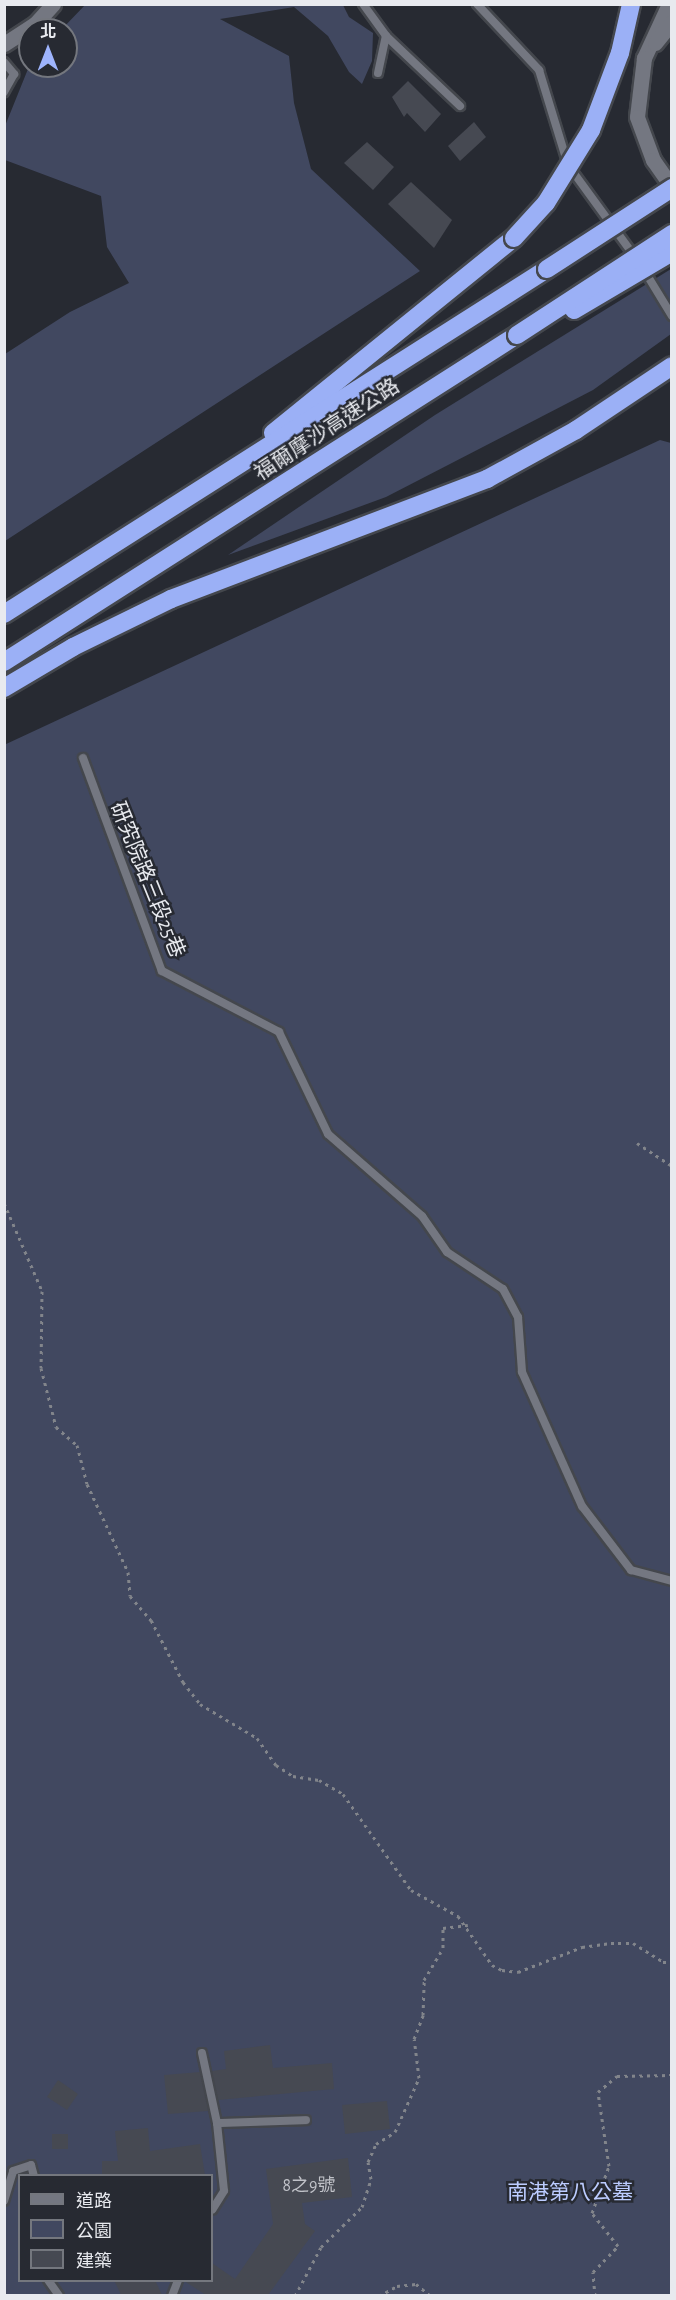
<!DOCTYPE html>
<html>
<head>
<meta charset="utf-8">
<style>
	body { margin:0 }
	#map { position:relative; width:676px; height:2300px; overflow:hidden; background:#272a32; font-family:"Alegreya Sans","Noto Sans TC",sans-serif }
	div>[style] { position:absolute }
	.green>* { inset:0; background:#414860 }
	.building>* { inset:0; background:#464952 }
	.path>* { height:3px; margin-top:-1.5px; transform-origin:0; background:repeating-linear-gradient(90deg,#82858b 0 3px,transparent 0 7.5px) }
	.roads { filter:drop-shadow(2px 0 #44474d) drop-shadow(-2px 0 #44474d) drop-shadow(0 2px #44474d) drop-shadow(0 -2px #44474d) }
	.service>* { height:8px; margin:-4px; padding:0 4px; transform-origin:4px; border-radius:4px; background:#747781 }
	.minor>* { height:15px; margin:-7.5px; padding:0 7.5px; transform-origin:7.5px; border-radius:7.5px; background:#747781 }
	.secondary>* { height:15px; margin:-7.5px; padding:0 7.5px; transform-origin:7.5px; border-radius:7.5px; background:#747781 }
	.motorway>* { height:18px; margin:-9px; padding:0 9px; transform-origin:9px; border-radius:9px; background:#9bb0f6 }
	.bridges { filter:drop-shadow(2px 0 #44474d) drop-shadow(-2px 0 #44474d) drop-shadow(0 2px #44474d) drop-shadow(0 -2px #44474d) }
	.motorway-bridge>* { height:18px; margin:-9px; padding:0 9px; transform-origin:9px; border-radius:9px; background:#9bb0f6 }
	span { translate:-50% -50%; white-space:nowrap; text-align:center; line-height:1.15; -webkit-text-stroke:5px #272a32; paint-order:stroke }
	.number-label { font-size:18px; color:#c0c2c8 }
	.number-label span { -webkit-text-stroke-width:0 }
	.street-label { font-size:21px; color:#e8eaef }
	.park-label { font-size:21px; color:#bcccff }
	.frame { position:absolute; inset:0; border:6px solid #e8eaef; pointer-events:none }
	.legend { position:absolute; left:18px; top:2174px; width:195px; height:108px; box-sizing:border-box; background:#272a32; border:2px solid #74777e; margin:0; padding:8px 10px; list-style:none; font-size:18px; color:#e8eaef }
	.legend li { display:flex; align-items:center; gap:12px; height:30px }
	.legend b { width:30px; border:2px solid #74777e }
	.north { position:absolute; left:18px; top:18px; width:60px; height:60px; box-sizing:border-box; background:#272a32; border:2px solid #74777e; border-radius:50%; rotate:0deg; font-size:16px; font-weight:700; line-height:24px; text-align:center; color:#e8eaef }
	.north::after { content:''; display:block; margin:auto; width:21px; height:27px; background:#9eb4fd; clip-path:polygon(50% 0,100% 100%,50% 72%,0 100%) }
</style>
</head>
<body>
<div id="map">
	<div class="green">
		<div style="clip-path:polygon(86px 4px,343px 5px,349px 17px,373px 33px,372px 61px,362px 84px,349px 72px,328px 36px,294px 7px,220px 19px,289px 56px,294px 103px,311px 169px,420px 271px,5px 541px,5px 354px,70px 312px,129px 283px,107px 247px,101px 196px,5px 160px,5px 126px,30px 64px,66px 66px,66px 30px,61px 30px)"></div>
		<div style="clip-path:polygon(671px 269px,671px 334px,593px 390px,386px 497px,228px 555px,435px 415px)"></div>
		<div style="clip-path:polygon(evenodd,660px 440px,671px 443px,671px 2295px,5px 2295px,4px 745px,660px 440px,20px 2176px,212px 2176px,212px 2280px,20px 2280px,20px 2176px)"></div>
	</div>
	<div class="building">
		<div style="clip-path:polygon(408px 81px,441px 114px,425px 132px,407px 113px,404px 117px,392px 97px)"></div>
		<div style="clip-path:polygon(474px 122px,486px 137px,460px 161px,448px 146px)"></div>
		<div style="clip-path:polygon(367px 142px,394px 167px,373px 190px,344px 163px)"></div>
		<div style="clip-path:polygon(411px 182px,452px 220px,434px 248px,388px 204px)"></div>
		<div style="clip-path:polygon(270px 2045px,273px 2068px,332px 2063px,334px 2089px,218px 2100px,212px 2071px,226px 2069px,224px 2051px)"></div>
		<div style="clip-path:polygon(200px 2072px,208px 2111px,168px 2114px,164px 2075px)"></div>
		<div style="clip-path:polygon(58px 2080px,78px 2094px,67px 2110px,47px 2097px)"></div>
		<div style="clip-path:polygon(387px 2101px,390px 2129px,345px 2134px,342px 2105px)"></div>
		<div style="clip-path:polygon(148px 2128px,150px 2151px,200px 2144px,205px 2175px,102px 2175px,102px 2161px,118px 2161px,115px 2131px)"></div>
		<div style="clip-path:polygon(52px 2134px,68px 2134px,68px 2149px,52px 2149px)"></div>
		<div style="clip-path:polygon(348px 2158px,352px 2197px,302px 2203px,305px 2224px,315px 2231px,268px 2295px,206px 2295px,184px 2281px,212px 2280px,212px 2263px,235px 2279px,273px 2224px,266px 2169px)"></div>
		<div style="clip-path:polygon(114px 2280px,155px 2280px,162px 2295px,121px 2295px)"></div>
	</div>
	<div class="path">
		<div style="left:637px;top:1143px;width:42px;rotate:33.3deg"></div>
		<div style="left:4px;top:1203px;width:96px;rotate:66.6deg"></div>
		<div style="left:42px;top:1291px;width:77px;rotate:90.7deg"></div>
		<div style="left:41px;top:1368px;width:61px;rotate:75.7deg"></div>
		<div style="left:56px;top:1427px;width:28px;rotate:41deg"></div>
		<div style="left:77px;top:1445px;width:40px;rotate:75.6deg"></div>
		<div style="left:87px;top:1484px;width:97px;rotate:65deg"></div>
		<div style="left:128px;top:1572px;width:24px;rotate:85deg"></div>
		<div style="left:130px;top:1596px;width:32px;rotate:49deg"></div>
		<div style="left:151px;top:1620px;width:70px;rotate:62.7deg"></div>
		<div style="left:183px;top:1682px;width:28px;rotate:52deg"></div>
		<div style="left:200px;top:1704px;width:66px;rotate:30.8deg"></div>
		<div style="left:257px;top:1738px;width:33px;rotate:55deg"></div>
		<div style="left:276px;top:1765px;width:20px;rotate:33deg"></div>
		<div style="left:293px;top:1776px;width:26px;rotate:9deg"></div>
		<div style="left:319px;top:1780px;width:28px;rotate:30deg"></div>
		<div style="left:343px;top:1794px;width:118px;rotate:54.7deg"></div>
		<div style="left:411px;top:1890px;width:54px;rotate:29deg"></div>
		<div style="left:458px;top:1916px;width:60px;rotate:55.2deg"></div>
		<div style="left:492px;top:1965px;width:11px;rotate:27deg"></div>
		<div style="left:502px;top:1970px;width:16px;rotate:7deg"></div>
		<div style="left:518px;top:1972px;width:69px;rotate:-21.3deg"></div>
		<div style="left:582px;top:1947px;width:29px;rotate:-8deg"></div>
		<div style="left:611px;top:1943px;width:22px"></div>
		<div style="left:633px;top:1943px;width:36px;rotate:32deg"></div>
		<div style="left:663px;top:1962px;width:9px"></div>
		<div style="left:295px;top:2296px;width:55px;rotate:-62deg"></div>
		<div style="left:321px;top:2247px;width:57px;rotate:-44.3deg"></div>
		<div style="left:362px;top:2207px;width:29px;rotate:-72deg"></div>
		<div style="left:371px;top:2179px;width:17px;rotate:-100deg"></div>
		<div style="left:368px;top:2162px;width:20px;rotate:-66deg"></div>
		<div style="left:376px;top:2144px;width:22px;rotate:-32deg"></div>
		<div style="left:395px;top:2132px;width:59px;rotate:-66deg"></div>
		<div style="left:419px;top:2078px;width:39px;rotate:-97deg"></div>
		<div style="left:414px;top:2039px;width:26px;rotate:-69deg"></div>
		<div style="left:423px;top:2015px;width:35px;rotate:-88deg"></div>
		<div style="left:424px;top:1980px;width:37px;rotate:-59deg"></div>
		<div style="left:443px;top:1948px;width:20px;rotate:-90deg"></div>
		<div style="left:443px;top:1928px;width:25px;rotate:-7deg"></div>
		<div style="left:379px;top:2296px;width:21px;rotate:-29deg"></div>
		<div style="left:397px;top:2286px;width:19px;rotate:-6deg"></div>
		<div style="left:416px;top:2284px;width:19px;rotate:39deg"></div>
		<div style="left:595px;top:2296px;width:24px;rotate:-95deg"></div>
		<div style="left:593px;top:2272px;width:36px;rotate:-46deg"></div>
		<div style="left:618px;top:2246px;width:42px;rotate:-128.2deg"></div>
		<div style="left:592px;top:2213px;width:50px;rotate:-70.1deg"></div>
		<div style="left:609px;top:2166px;width:75px;rotate:-98.5deg"></div>
		<div style="left:598px;top:2092px;width:25px;rotate:-40deg"></div>
		<div style="left:617px;top:2076px;width:55px;rotate:-1deg"></div>
	</div>
	<div class="roads">
		<div class="service">
			<div style="left:363px;top:4px;width:39px;rotate:54deg"></div>
			<div style="left:386px;top:36px;width:102px;rotate:43.4deg"></div>
			<div style="left:477px;top:4px;width:91px;rotate:46.8deg"></div>
			<div style="left:539px;top:70px;width:99px;rotate:73deg"></div>
			<div style="left:568px;top:165px;width:114px;rotate:53.9deg"></div>
			<div style="left:4px;top:62px;width:16px;rotate:50deg"></div>
			<div style="left:14px;top:74px;width:21px;rotate:119deg"></div>
			<div style="left:378px;top:73px;width:38px;rotate:-78deg"></div>
			<div style="left:644px;top:270px;width:54px;rotate:58.7deg"></div>
			<div style="left:83px;top:758px;width:227px;rotate:69.7deg"></div>
			<div style="left:162px;top:971px;width:132px;rotate:27.5deg"></div>
			<div style="left:279px;top:1032px;width:113px;rotate:64.3deg"></div>
			<div style="left:328px;top:1134px;width:125px;rotate:41.1deg"></div>
			<div style="left:422px;top:1216px;width:44px;rotate:55.2deg"></div>
			<div style="left:447px;top:1252px;width:67px;rotate:33.5deg"></div>
			<div style="left:503px;top:1289px;width:32px;rotate:62deg"></div>
			<div style="left:518px;top:1317px;width:55px;rotate:85.8deg"></div>
			<div style="left:522px;top:1372px;width:147px;rotate:65.9deg"></div>
			<div style="left:582px;top:1506px;width:81px;rotate:52.6deg"></div>
			<div style="left:631px;top:1570px;width:42px;rotate:15deg"></div>
			<div style="left:202px;top:2053px;width:72px;rotate:77.9deg"></div>
			<div style="left:217px;top:2123px;width:68px;rotate:84.1deg"></div>
			<div style="left:224px;top:2191px;width:22px;rotate:122deg"></div>
			<div style="left:217px;top:2123px;width:89px;rotate:-1.9deg"></div>
			<div style="left:4px;top:2201px;width:31px;rotate:-73deg"></div>
			<div style="left:13px;top:2171px;width:19px;rotate:-18deg"></div>
			<div style="left:31px;top:2165px;width:11px;rotate:75deg"></div>
			<div style="left:48px;top:2280px;width:19px;rotate:55deg"></div>
			<div style="left:172px;top:2296px;width:17px;rotate:-69deg"></div>
		</div>
		<div class="minor">
			<div style="left:4px;top:44px;width:37px;rotate:-33deg"></div>
			<div style="left:35px;top:24px;width:27px;rotate:-48deg"></div>
		</div>
		<div class="secondary">
			<div style="left:669px;top:4px;width:60px;rotate:114.8deg"></div>
			<div style="left:644px;top:58px;width:59px;rotate:96.8deg"></div>
			<div style="left:637px;top:117px;width:46px;rotate:69.6deg"></div>
			<div style="left:653px;top:160px;width:33px;rotate:55deg"></div>
			<div style="left:655px;top:43px;width:27px;rotate:-51deg"></div>
		</div>
		<div class="motorway">
			<div style="left:273px;top:433px;width:310px;rotate:-39deg"></div>
			<div style="left:4px;top:614px;width:643px;rotate:-32.43deg"></div>
			<div style="left:4px;top:662px;width:608px;rotate:-32.51deg"></div>
			<div style="left:4px;top:688px;width:80px;rotate:-30.7deg"></div>
			<div style="left:73px;top:647px;width:109px;rotate:-26.1deg"></div>
			<div style="left:171px;top:599px;width:338px;rotate:-20.8deg"></div>
			<div style="left:487px;top:479px;width:102px;rotate:-28.8deg"></div>
			<div style="left:576px;top:430px;width:115px;rotate:-33.7deg"></div>
		</div>
	</div>
	<div class="bridges">
		<div class="motorway-bridge">
			<div style="left:514px;top:238px;width:47px;rotate:-47.6deg"></div>
			<div style="left:546px;top:203px;width:86px;rotate:-58.3deg"></div>
			<div style="left:591px;top:130px;width:82px;rotate:-69.4deg"></div>
			<div style="left:620px;top:53px;width:50px;rotate:-77.3deg"></div>
			<div style="left:547px;top:269px;width:149px;rotate:-32.9deg"></div>
			<div style="left:574px;top:310px;width:114px;rotate:-30.6deg"></div>
			<div style="left:517px;top:335px;width:185px;rotate:-33.1deg"></div>
		</div>
	</div>
	<div class="number-label">
		<span style="left:309px;top:2186px">8之9號</span>
	</div>
	<div class="street-label">
		<span style="left:327px;top:430px;rotate:-33deg">福爾摩沙高速公路</span>
		<span style="left:147px;top:880px;rotate:68deg">研究院路三段25巷</span>
	</div>
	<div class="park-label">
		<span style="left:570px;top:2193px">南港第八公墓</span>
	</div>
	<div class="frame"></div>
	<ul class="legend">
	<li><b style="height:8px;background:#747781"></b>道路</li>
	<li><b style="height:16px;background:#414860"></b>公園</li>
	<li><b style="height:16px;background:#464952"></b>建築</li>
	</ul>
	<div class="north">北</div>
</div>
</body>
</html>
